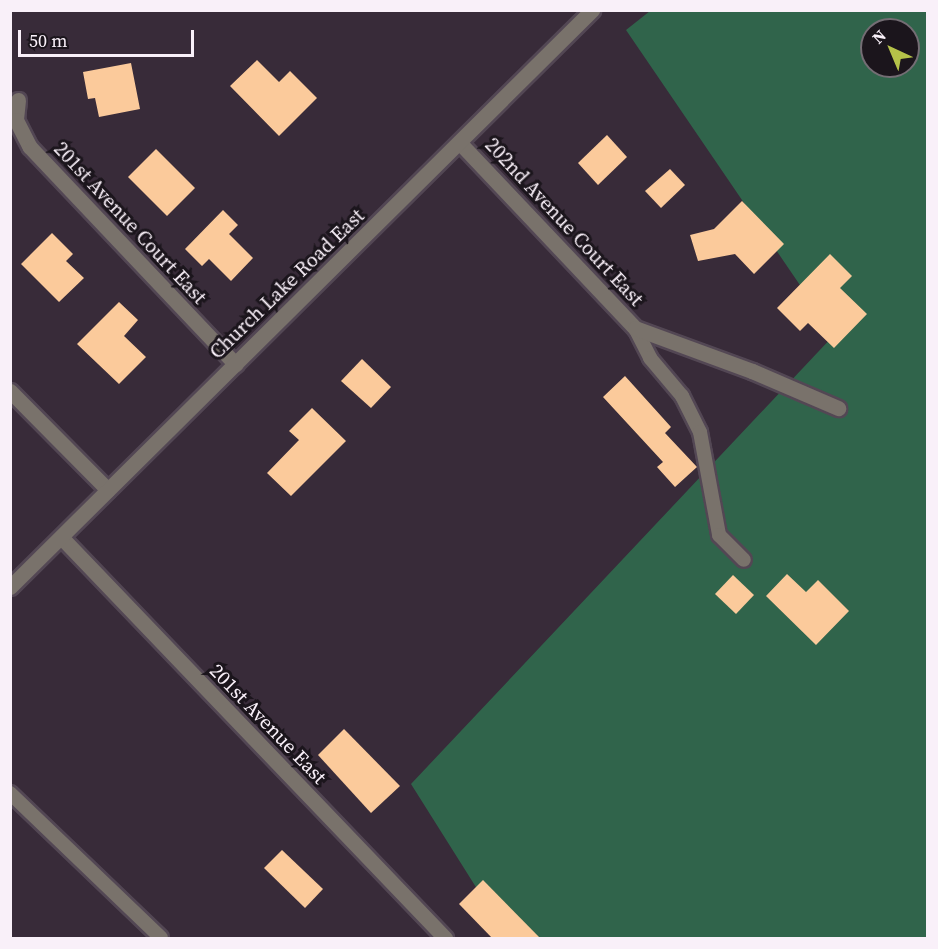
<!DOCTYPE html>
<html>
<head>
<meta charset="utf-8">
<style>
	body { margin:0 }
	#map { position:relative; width:938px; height:949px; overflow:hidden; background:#382b39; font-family:"Source Serif 4",serif }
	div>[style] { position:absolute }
	.green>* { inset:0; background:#30644b }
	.building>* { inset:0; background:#fbca9b }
	.roads { filter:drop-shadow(2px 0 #534754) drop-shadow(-2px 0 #534754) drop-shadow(0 2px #534754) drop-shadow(0 -2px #534754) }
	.service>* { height:14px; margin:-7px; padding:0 7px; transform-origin:7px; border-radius:7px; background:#79726b }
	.minor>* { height:15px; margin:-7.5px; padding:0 7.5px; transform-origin:7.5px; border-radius:7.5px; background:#79726b }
	.tertiary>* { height:15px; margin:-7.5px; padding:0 7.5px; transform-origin:7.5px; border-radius:7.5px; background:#79726b }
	span { translate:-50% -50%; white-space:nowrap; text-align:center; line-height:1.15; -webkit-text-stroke:6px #1b151c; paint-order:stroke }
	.street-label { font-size:20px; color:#f9f0f9 }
	.frame { position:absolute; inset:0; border:12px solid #f9f0f9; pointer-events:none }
	.north { position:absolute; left:860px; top:18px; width:60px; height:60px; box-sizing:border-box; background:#1b151c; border:2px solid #746d74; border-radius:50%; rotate:316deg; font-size:16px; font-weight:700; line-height:24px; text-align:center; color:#f9f0f9 }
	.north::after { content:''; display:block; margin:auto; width:21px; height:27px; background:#b5c249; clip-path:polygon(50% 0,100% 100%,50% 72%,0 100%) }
	.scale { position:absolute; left:18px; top:30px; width:176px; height:27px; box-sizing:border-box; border:3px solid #f9f0f9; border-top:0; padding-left:8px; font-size:18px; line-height:21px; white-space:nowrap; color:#f9f0f9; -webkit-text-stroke:4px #1b151c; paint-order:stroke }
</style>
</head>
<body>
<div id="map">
	<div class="green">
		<div style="clip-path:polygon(evenodd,650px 11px,927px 11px,927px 938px,508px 938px,411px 784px,834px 335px,626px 30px,650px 11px,872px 30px,908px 30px,908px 66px,872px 66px,872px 30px)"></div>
	</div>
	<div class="building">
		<div style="clip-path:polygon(257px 60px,279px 82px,290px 71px,317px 98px,279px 136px,230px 86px)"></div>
		<div style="clip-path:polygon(131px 63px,140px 109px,99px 117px,95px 98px,88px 99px,83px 72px)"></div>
		<div style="clip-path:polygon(607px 135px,627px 157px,598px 185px,578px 163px)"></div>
		<div style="clip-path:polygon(156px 149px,195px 188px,167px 216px,128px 177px)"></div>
		<div style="clip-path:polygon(670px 169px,685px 185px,661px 208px,645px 191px)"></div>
		<div style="clip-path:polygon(742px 201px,784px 244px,754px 274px,735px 254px,698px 261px,690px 235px,714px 229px)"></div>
		<div style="clip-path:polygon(223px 210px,238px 225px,229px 234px,253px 258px,231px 281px,209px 259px,202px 266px,185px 249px)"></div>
		<div style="clip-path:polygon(52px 233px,73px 254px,66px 261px,84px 278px,59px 302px,21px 264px)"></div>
		<div style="clip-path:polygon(830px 254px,852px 276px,840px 288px,867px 314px,834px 348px,808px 323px,800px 331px,777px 308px)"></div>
		<div style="clip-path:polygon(119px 302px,138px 320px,124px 336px,146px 357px,119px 384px,77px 344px)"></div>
		<div style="clip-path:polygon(362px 359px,391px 387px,371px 408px,341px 381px)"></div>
		<div style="clip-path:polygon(625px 376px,671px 427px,665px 433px,697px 467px,675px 487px,657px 467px,663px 462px,603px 397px)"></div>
		<div style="clip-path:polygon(312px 408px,346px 441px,291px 496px,267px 473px,299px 440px,289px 431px)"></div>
		<div style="clip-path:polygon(787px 574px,806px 592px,818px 580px,849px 611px,816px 645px,766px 596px)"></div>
		<div style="clip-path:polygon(733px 575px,754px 595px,736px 614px,715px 594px)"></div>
		<div style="clip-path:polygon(344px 729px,400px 786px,371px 813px,318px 755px)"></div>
		<div style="clip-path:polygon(282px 850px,323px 889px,305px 908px,264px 868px)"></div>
		<div style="clip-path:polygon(483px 880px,541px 939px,493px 939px,459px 904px)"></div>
	</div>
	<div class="roads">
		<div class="service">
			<div style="left:635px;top:328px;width:34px;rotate:63deg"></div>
			<div style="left:650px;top:358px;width:50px;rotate:49.9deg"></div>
			<div style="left:682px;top:396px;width:40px;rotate:63.4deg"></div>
			<div style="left:700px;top:432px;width:105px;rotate:79.5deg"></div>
			<div style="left:719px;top:535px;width:35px;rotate:45deg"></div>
			<div style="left:10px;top:793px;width:209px;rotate:43.8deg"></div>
		</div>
		<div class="minor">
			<div style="left:18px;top:100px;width:20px;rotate:96deg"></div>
			<div style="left:16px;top:120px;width:30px;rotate:63deg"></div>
			<div style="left:30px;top:147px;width:299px;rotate:46.6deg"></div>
			<div style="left:460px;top:143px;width:255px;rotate:46.6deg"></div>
			<div style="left:635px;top:328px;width:125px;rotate:20.2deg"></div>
			<div style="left:752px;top:371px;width:94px;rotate:23.3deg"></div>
			<div style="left:62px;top:538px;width:554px;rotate:46.24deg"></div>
		</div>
		<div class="tertiary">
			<div style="left:10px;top:391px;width:139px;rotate:45.3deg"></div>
			<div style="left:10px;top:587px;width:820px;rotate:-44.75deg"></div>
		</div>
	</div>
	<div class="street-label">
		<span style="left:564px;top:222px;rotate:47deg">202nd Avenue Court East</span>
		<span style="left:130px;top:223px;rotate:47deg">201st Avenue Court East</span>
		<span style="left:287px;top:284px;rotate:-44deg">Church Lake Road East</span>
		<span style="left:268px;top:724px;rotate:46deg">201st Avenue East</span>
	</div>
	<div class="frame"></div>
	<div class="north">N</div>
	<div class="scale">50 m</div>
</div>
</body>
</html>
